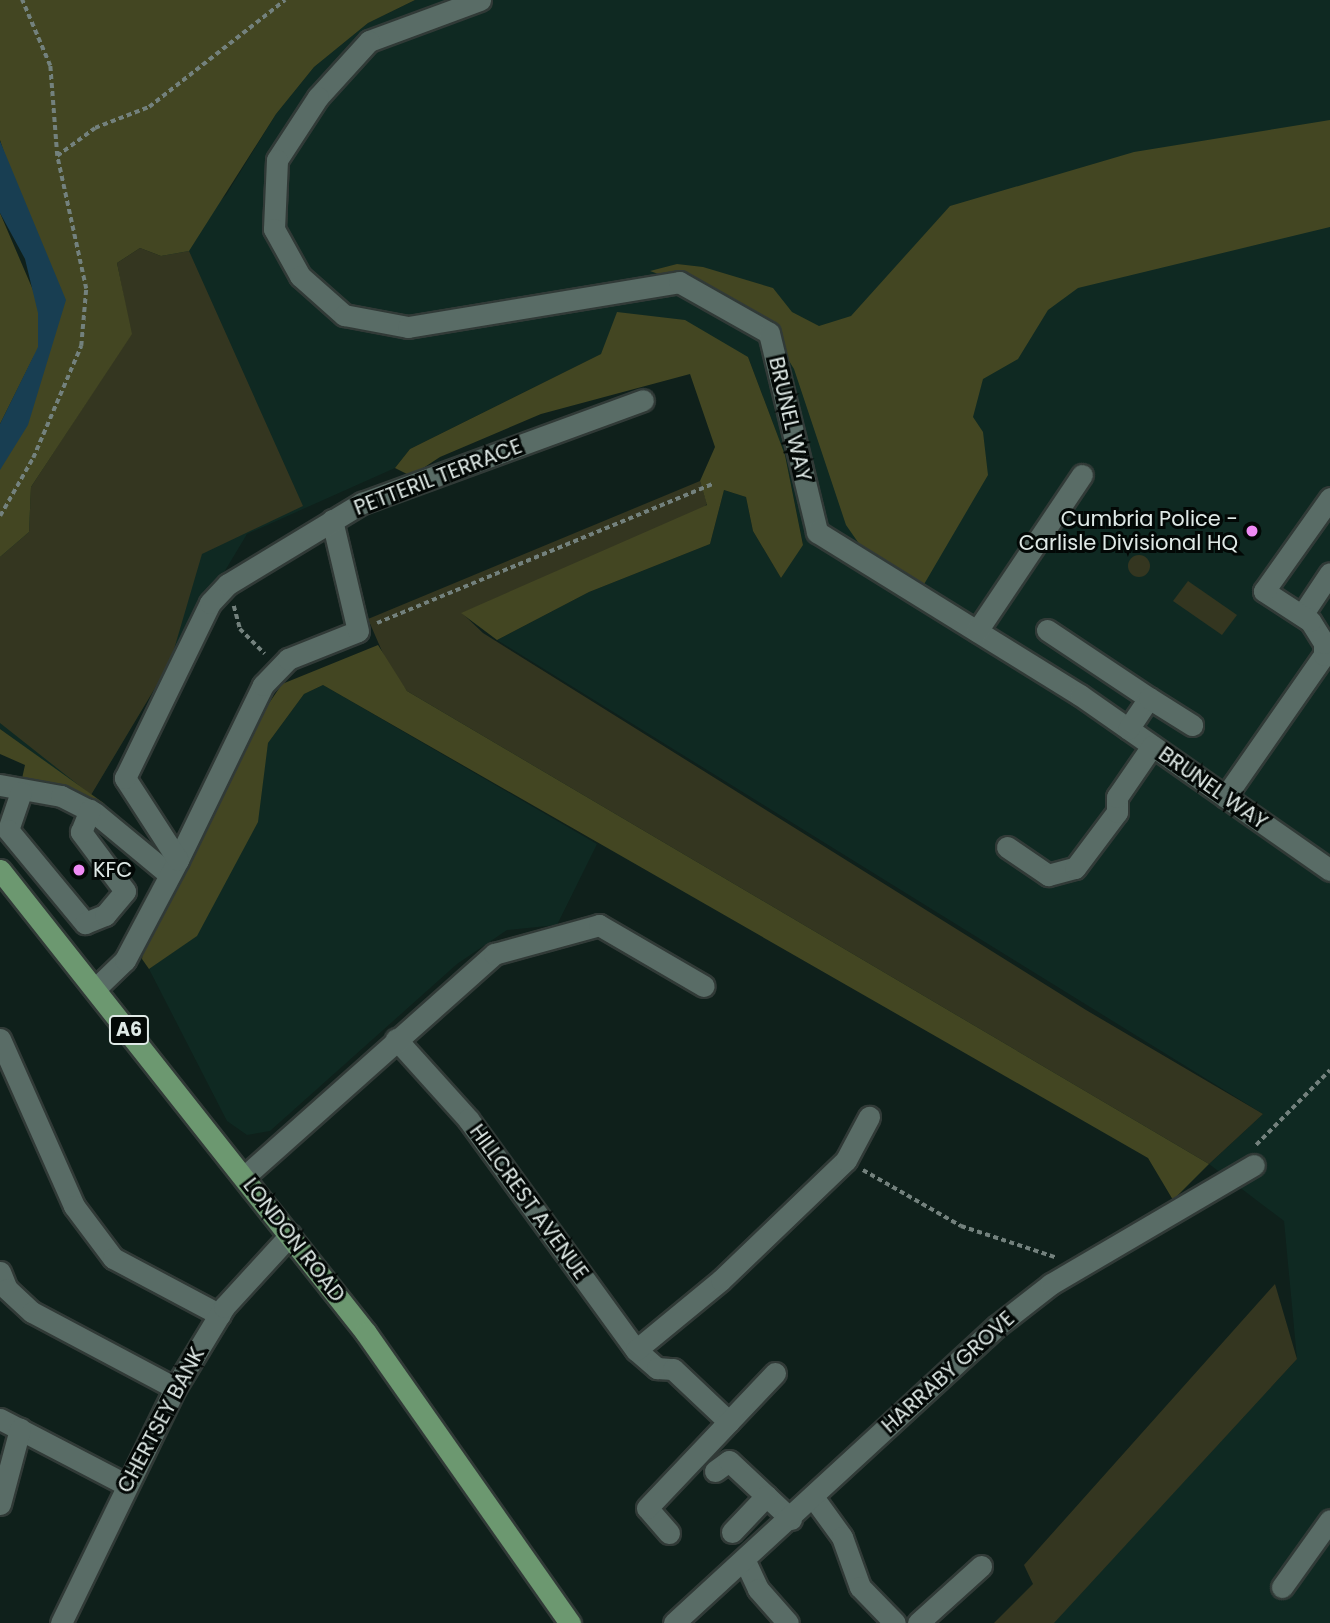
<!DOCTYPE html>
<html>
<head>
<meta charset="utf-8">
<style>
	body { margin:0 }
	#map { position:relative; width:1330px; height:1623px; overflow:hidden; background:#0f201b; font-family:Poppins,sans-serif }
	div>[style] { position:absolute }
	.built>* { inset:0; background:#0f2922 }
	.green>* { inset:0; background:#343620 }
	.round { border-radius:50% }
	.forest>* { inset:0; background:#434622 }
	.water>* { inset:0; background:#183e52 }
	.path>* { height:3.5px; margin-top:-1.75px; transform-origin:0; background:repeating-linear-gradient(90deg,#73817d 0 5px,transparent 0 8.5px) }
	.roads { filter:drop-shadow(2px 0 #313a37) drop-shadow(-2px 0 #313a37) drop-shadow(0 2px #313a37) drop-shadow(0 -2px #313a37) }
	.minor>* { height:21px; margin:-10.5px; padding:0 10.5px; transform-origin:10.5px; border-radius:10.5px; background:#596c66 }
	.major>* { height:21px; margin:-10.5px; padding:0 10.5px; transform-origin:10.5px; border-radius:10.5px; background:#6c9870 }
	.dots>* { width:19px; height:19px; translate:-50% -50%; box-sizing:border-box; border:4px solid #030806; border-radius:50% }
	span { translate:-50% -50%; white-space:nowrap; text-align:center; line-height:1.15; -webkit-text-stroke:6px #030806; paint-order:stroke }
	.shield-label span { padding:2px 5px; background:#030806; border:2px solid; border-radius:5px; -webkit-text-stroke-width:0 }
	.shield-label { font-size:19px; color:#dfe9e6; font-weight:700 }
	.street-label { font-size:21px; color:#dfe9e6 }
	.poi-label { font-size:21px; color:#dfe9e6 }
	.right { translate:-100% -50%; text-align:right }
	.left { translate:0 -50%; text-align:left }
</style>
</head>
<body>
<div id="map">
	<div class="built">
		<div style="clip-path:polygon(415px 0,1330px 0,1330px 1623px,1053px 1623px,1297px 1359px,1284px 1221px,1209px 1164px,1263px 1114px,497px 640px,589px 592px,710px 544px,724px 490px,746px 497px,753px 531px,781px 578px,803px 544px,785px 455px,748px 357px,601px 354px,410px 449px,395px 468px,247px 534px,91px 795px,0 729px,0 556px,131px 334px,121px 298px,226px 195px,276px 114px,314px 67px,368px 23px)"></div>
		<div style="clip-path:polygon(323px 685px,597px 844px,557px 925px,507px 930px,457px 964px,270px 1131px,247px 1135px,227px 1121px,149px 969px,197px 935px,262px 780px,268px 743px,304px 694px)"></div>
	</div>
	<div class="green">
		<div style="clip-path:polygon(140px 248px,161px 256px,189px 251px,303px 506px,202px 554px,170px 663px,91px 795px,0 723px,0 557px,29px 532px,31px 487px,131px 334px,117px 263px)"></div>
		<div style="clip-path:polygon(700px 481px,707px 504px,698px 514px,462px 613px,483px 633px,1086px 1010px,1263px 1114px,1209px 1164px,407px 691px,388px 665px,368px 619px)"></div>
		<div class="round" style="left:1128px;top:555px;width:22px;height:22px"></div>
		<div style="clip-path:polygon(1188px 581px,1237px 615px,1222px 635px,1173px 601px)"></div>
		<div style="clip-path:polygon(1275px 1284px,1297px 1359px,1054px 1623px,994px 1623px,1033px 1584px,1024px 1565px)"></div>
	</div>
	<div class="forest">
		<div style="clip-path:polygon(0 0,415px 0,368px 23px,314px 67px,276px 114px,189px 251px,161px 256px,140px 248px,117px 263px,132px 334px,31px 487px,29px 532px,0 557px,0 453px,34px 356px,0 424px,0 213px,33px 290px,33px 241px,0 140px)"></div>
		<div style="clip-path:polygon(1330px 120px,1330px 227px,1078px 288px,1048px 310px,1018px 359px,983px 379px,973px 417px,983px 432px,988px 475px,923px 586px,862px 548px,846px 525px,794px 369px,767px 325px,739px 303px,650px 271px,677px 264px,703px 267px,773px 288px,792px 312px,819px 326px,851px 316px,950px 206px,1134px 152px)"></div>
		<div style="clip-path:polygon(617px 312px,685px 320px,748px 357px,785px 455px,803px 545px,781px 578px,753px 531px,746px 497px,724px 490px,710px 544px,589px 592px,497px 640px,461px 613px,707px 505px,700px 481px,715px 447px,690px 374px,541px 414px,440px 457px,411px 476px,395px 468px,410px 449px,601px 354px)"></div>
		<div style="clip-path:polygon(378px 645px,407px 691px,1209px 1164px,1173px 1200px,1148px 1158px,323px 685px,304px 694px,268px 743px,258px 822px,197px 936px,149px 969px,142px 959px,145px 932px,170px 850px,282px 684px)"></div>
		<div style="clip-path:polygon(0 729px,105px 804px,55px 785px,21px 783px,25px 765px,0 754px)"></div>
	</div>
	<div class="water">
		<div style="clip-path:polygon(0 141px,66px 300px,28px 425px,0 470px,0 424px,38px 347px,38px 313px,25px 259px,0 213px)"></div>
	</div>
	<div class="path">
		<div style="left:57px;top:156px;width:47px;rotate:-36.4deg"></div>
		<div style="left:95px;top:128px;width:58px;rotate:-21.3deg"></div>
		<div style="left:149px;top:107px;width:173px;rotate:-38.2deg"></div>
		<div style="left:0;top:516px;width:67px;rotate:-60.4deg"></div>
		<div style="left:33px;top:458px;width:122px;rotate:-66.8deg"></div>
		<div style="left:81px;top:346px;width:57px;rotate:-85deg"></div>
		<div style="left:86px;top:289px;width:136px;rotate:-102.3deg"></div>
		<div style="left:57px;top:156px;width:90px;rotate:-94.4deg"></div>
		<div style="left:50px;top:66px;width:72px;rotate:-113deg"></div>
		<div style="left:234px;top:606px;width:24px;rotate:75deg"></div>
		<div style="left:240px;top:629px;width:35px;rotate:45deg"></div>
		<div style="left:377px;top:623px;width:364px;rotate:-22.5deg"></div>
		<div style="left:1256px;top:1145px;width:105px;rotate:-45.4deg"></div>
		<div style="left:863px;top:1170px;width:113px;rotate:29.7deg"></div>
		<div style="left:961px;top:1226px;width:99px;rotate:18.3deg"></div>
	</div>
	<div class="roads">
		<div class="minor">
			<div style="left:480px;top:0;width:118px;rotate:159.7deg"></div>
			<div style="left:369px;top:41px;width:76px;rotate:132.3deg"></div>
			<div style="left:318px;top:97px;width:75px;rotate:123.1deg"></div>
			<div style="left:277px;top:160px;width:69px;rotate:92.5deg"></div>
			<div style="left:274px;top:229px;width:54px;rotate:61deg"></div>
			<div style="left:300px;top:276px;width:59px;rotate:41.6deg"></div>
			<div style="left:344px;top:315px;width:65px;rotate:10.6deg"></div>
			<div style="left:408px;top:327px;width:275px;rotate:-9.4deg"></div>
			<div style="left:679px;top:282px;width:103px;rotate:29.5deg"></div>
			<div style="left:769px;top:333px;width:205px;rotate:76.4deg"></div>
			<div style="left:817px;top:532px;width:309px;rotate:31.8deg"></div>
			<div style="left:1080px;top:695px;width:305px;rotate:35deg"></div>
			<div style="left:1302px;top:615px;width:50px;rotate:-56.3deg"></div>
			<div style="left:1047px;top:630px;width:123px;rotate:33.7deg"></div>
			<div style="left:1149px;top:698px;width:37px;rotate:124deg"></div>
			<div style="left:977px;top:631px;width:188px;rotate:-56.1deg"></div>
			<div style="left:1149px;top:698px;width:51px;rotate:32.1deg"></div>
			<div style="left:0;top:785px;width:62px;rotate:10.2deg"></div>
			<div style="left:61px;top:796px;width:38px;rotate:27deg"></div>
			<div style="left:95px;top:813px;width:97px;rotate:39.6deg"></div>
			<div style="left:21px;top:792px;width:40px;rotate:108.9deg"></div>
			<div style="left:8px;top:830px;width:121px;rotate:50.4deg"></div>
			<div style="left:85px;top:923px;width:22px;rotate:-22deg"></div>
			<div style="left:105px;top:915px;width:31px;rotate:-50deg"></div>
			<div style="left:125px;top:891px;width:74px;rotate:-126.7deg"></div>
			<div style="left:81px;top:832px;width:24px;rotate:-68deg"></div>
			<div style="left:1225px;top:797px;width:173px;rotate:-55.1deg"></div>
			<div style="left:1324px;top:655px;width:12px;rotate:-90deg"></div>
			<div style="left:1324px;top:643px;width:26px;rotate:-122deg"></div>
			<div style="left:1310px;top:621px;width:55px;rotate:-146.9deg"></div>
			<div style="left:1264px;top:591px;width:114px;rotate:-54.6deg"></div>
			<div style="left:1007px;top:847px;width:50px;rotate:34.3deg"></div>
			<div style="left:1048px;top:875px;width:28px;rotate:-15deg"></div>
			<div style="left:1075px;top:868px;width:70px;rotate:-53.1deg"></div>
			<div style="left:1117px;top:812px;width:15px;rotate:-90deg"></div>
			<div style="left:1117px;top:797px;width:62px;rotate:-55.5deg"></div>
			<div style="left:178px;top:860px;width:195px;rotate:-64.1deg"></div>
			<div style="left:263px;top:685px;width:36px;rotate:-46deg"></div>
			<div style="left:288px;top:659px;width:75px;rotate:-21.8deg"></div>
			<div style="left:358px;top:631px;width:114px;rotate:-103.2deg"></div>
			<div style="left:96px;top:988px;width:40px;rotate:-44deg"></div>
			<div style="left:125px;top:960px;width:113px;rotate:-62.1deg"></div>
			<div style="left:178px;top:860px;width:98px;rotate:-122.9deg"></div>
			<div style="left:125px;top:778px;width:195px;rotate:-64.1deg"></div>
			<div style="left:210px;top:603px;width:26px;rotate:-47deg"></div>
			<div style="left:228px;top:584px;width:157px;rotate:-31.2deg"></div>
			<div style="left:362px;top:503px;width:299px;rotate:-20.1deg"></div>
			<div style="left:0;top:1039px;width:183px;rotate:66.1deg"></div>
			<div style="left:74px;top:1206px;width:65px;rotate:53.1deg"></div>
			<div style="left:113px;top:1258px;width:121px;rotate:28deg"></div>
			<div style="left:396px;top:1039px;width:108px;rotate:48deg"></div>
			<div style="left:468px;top:1119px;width:286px;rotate:54deg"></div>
			<div style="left:636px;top:1350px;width:28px;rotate:41deg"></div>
			<div style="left:657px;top:1368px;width:16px;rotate:4deg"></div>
			<div style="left:673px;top:1369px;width:77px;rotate:43.4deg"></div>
			<div style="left:245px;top:1176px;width:334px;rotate:-41.7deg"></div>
			<div style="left:494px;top:954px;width:109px;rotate:-15.4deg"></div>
			<div style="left:599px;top:925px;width:121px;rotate:30.2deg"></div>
			<div style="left:0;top:1272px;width:18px;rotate:68deg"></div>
			<div style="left:7px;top:1289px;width:34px;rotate:43deg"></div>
			<div style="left:32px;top:1312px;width:162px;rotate:28deg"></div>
			<div style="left:636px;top:1350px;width:110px;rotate:-39.5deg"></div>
			<div style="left:721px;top:1280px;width:173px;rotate:-43.8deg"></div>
			<div style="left:846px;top:1160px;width:49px;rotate:-61.9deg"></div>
			<div style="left:0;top:1419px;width:141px;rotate:27.5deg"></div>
			<div style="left:715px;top:1471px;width:17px;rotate:-36deg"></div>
			<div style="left:729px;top:1461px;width:85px;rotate:43.1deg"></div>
			<div style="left:813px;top:1497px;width:49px;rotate:54.1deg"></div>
			<div style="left:842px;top:1537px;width:53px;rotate:70.2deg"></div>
			<div style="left:860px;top:1587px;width:50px;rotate:45.8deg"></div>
			<div style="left:0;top:1504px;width:78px;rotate:-75.1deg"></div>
			<div style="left:732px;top:1532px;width:50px;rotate:-46.6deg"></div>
			<div style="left:669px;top:1533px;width:33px;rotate:-131deg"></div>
			<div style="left:647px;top:1508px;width:186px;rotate:-46.5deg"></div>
			<div style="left:745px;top:1561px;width:31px;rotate:65deg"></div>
			<div style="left:758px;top:1589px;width:45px;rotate:48.6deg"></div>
			<div style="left:1282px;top:1587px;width:82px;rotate:-54.4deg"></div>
			<div style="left:61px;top:1623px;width:261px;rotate:-64.1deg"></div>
			<div style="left:175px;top:1388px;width:95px;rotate:-58.8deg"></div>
			<div style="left:224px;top:1307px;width:98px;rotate:-47.5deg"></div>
			<div style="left:674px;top:1623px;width:439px;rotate:-42.6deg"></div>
			<div style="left:997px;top:1326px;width:68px;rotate:-37.9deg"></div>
			<div style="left:1051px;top:1284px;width:235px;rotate:-30.4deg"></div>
			<div style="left:918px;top:1623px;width:85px;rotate:-42.1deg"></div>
		</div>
		<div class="major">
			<div style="left:0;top:870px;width:590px;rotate:51.67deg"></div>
			<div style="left:366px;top:1333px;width:355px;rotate:54.9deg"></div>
		</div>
	</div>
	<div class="dots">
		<div style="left:1252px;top:531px;background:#f08bf5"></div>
		<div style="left:79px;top:870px;background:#f08bf5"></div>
	</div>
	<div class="shield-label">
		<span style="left:129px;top:1030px">A6</span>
	</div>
	<div class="street-label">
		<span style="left:790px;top:419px;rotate:77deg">BRUNEL WAY</span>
		<span style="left:438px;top:477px;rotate:-21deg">PETTERIL TERRACE</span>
		<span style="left:1213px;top:788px;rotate:35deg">BRUNEL WAY</span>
		<span style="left:529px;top:1202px;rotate:54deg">HILLCREST AVENUE</span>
		<span style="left:294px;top:1240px;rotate:52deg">LONDON ROAD</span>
		<span style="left:948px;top:1372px;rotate:-42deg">HARRABY GROVE</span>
		<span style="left:161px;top:1420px;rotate:-62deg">CHERTSEY BANK</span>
	</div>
	<div class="poi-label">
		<span class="right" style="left:1238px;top:531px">Cumbria Police -<br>Carlisle Divisional HQ</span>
		<span class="left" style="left:93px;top:870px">KFC</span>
	</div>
</div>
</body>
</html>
